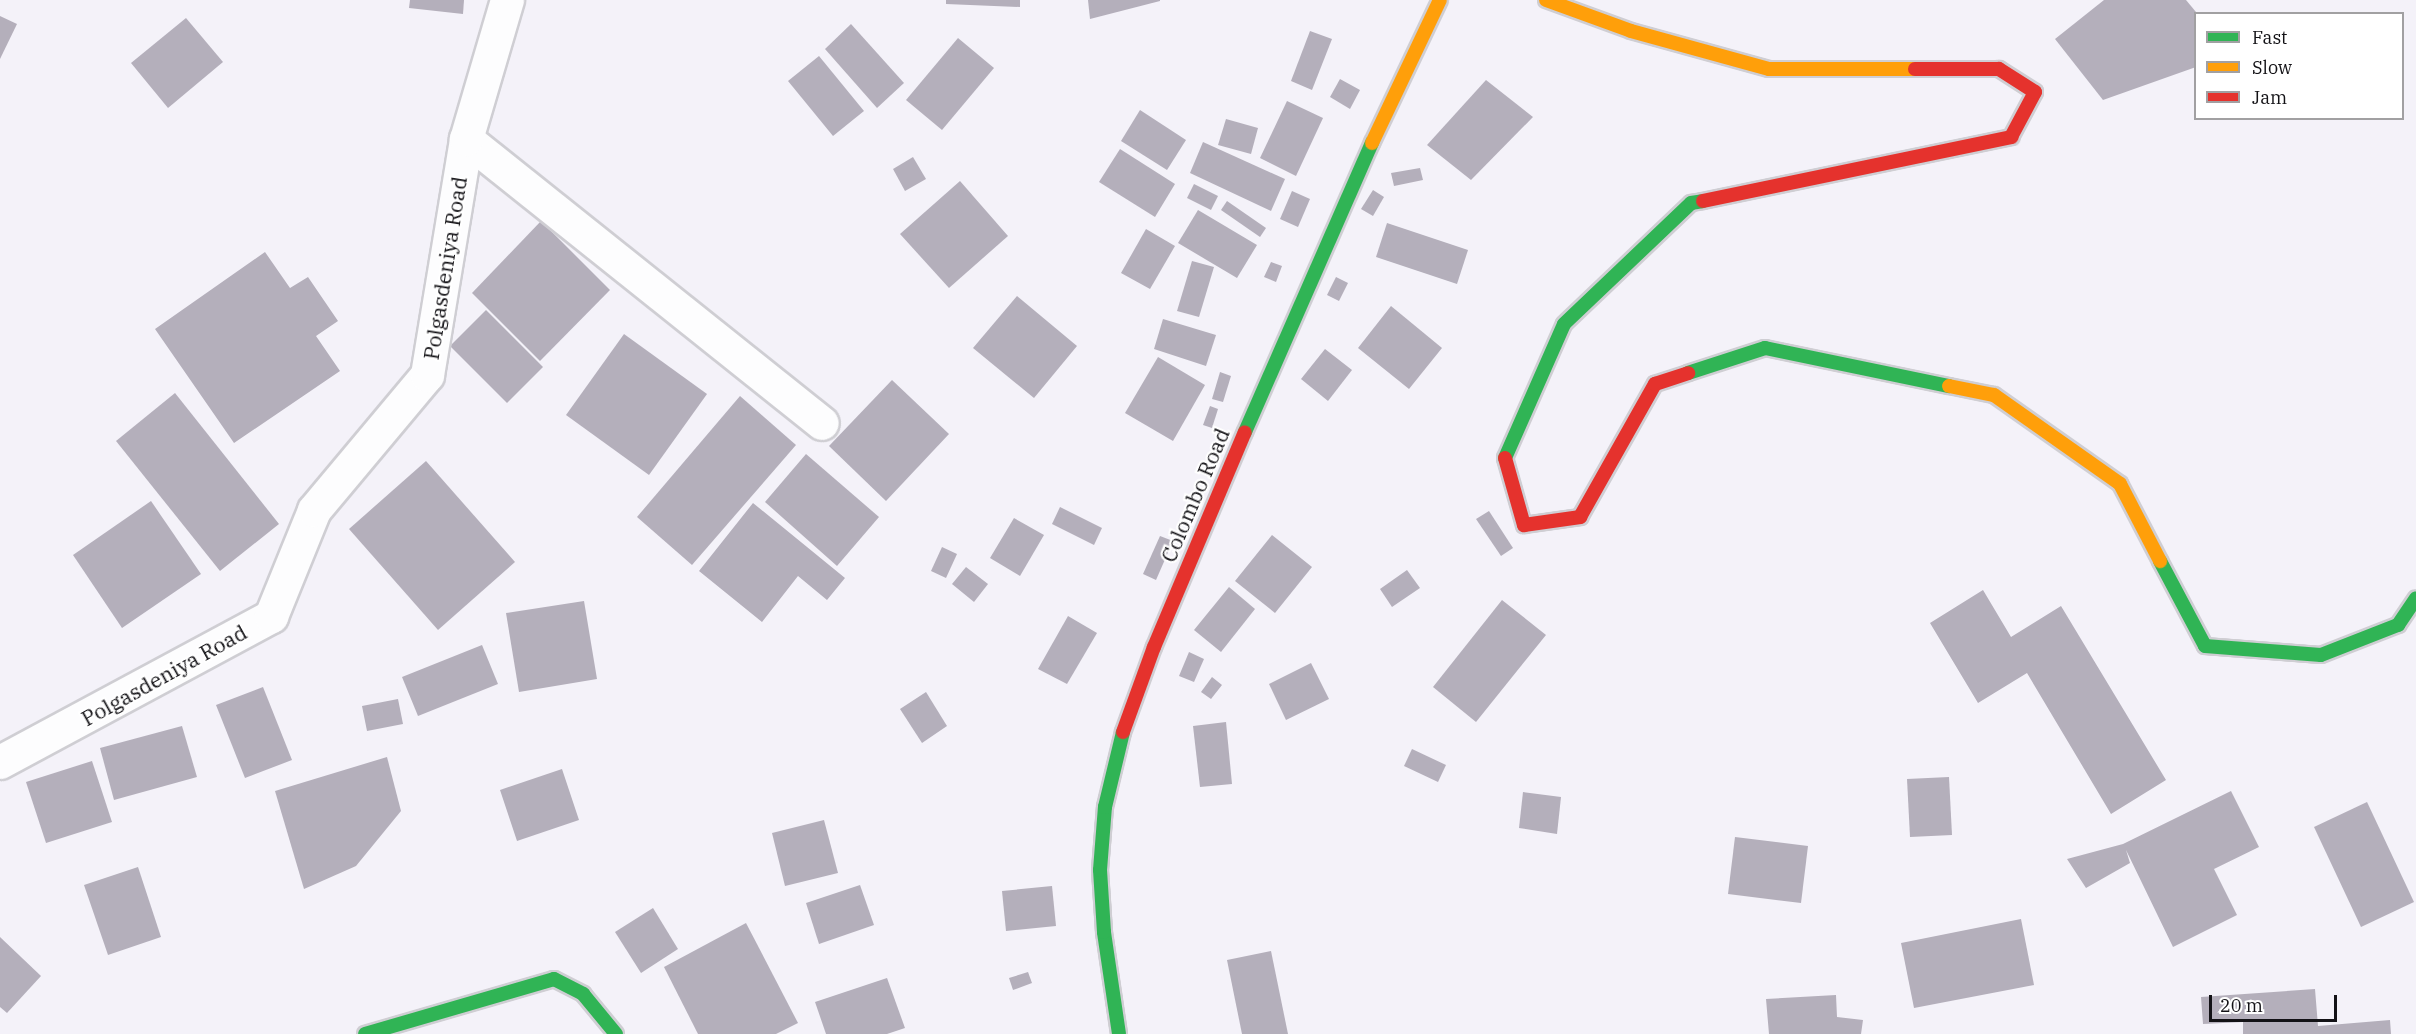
<!DOCTYPE html>
<html>
<head>
<meta charset="utf-8">
<style>
	body { margin:0 }
	#map { position:relative; width:2416px; height:1034px; overflow:hidden; background:#f4f2f9; font-family:"IBM Plex Serif",serif }
	div>[style] { position:absolute }
	.building>* { inset:0; background:#b4afbb }
	.roads { filter:drop-shadow(2px 0 #cfced3) drop-shadow(-2px 0 #cfced3) drop-shadow(0 2px #cfced3) drop-shadow(0 -2px #cfced3) }
	.street>* { height:33px; margin:-16.5px; padding:0 16.5px; transform-origin:16.5px; border-radius:16.5px; background:#fdfdfe }
	.fast>* { height:14px; margin:-7px; padding:0 7px; transform-origin:7px; border-radius:7px; background:#30b455 }
	.slow>* { height:14px; margin:-7px; padding:0 7px; transform-origin:7px; border-radius:7px; background:#ff9f0a }
	.jam>* { height:14px; margin:-7px; padding:0 7px; transform-origin:7px; border-radius:7px; background:#e5322d }
	span { translate:-50% -50%; white-space:nowrap; text-align:center; line-height:1.15; -webkit-text-stroke:4.5px #fff; paint-order:stroke }
	.street-label { font-size:21px; color:#131216 }
	.legend { position:absolute; left:2194px; top:12px; width:210px; height:108px; box-sizing:border-box; background:#fff; border:2px solid #a1a0a2; margin:0; padding:8px 10px; list-style:none; font-size:18px; color:#131216 }
	.legend li { display:flex; align-items:center; gap:12px; height:30px }
	.legend b { width:30px; border:2px solid #a1a0a2 }
	.scale { position:absolute; left:2209px; top:995px; width:128px; height:27px; box-sizing:border-box; border:3px solid #131216; border-top:0; padding-left:8px; font-size:18px; line-height:21px; white-space:nowrap; color:#131216; -webkit-text-stroke:4px #fff; paint-order:stroke }
</style>
</head>
<body>
<div id="map">
	<div class="building">
		<div style="clip-path:polygon(410px 0,464px 0,463px 14px,409px 8px)"></div>
		<div style="clip-path:polygon(946px 0,1020px 0,1020px 7px,946px 4px)"></div>
		<div style="clip-path:polygon(1088px 0,1160px 0,1160px 1px,1090px 19px)"></div>
		<div style="clip-path:polygon(2104px 0,2186px 0,2196px 12px,2196px 67px,2103px 100px,2055px 39px)"></div>
		<div style="clip-path:polygon(0 16px,17px 24px,0 59px)"></div>
		<div style="clip-path:polygon(186px 18px,223px 62px,168px 108px,131px 63px)"></div>
		<div style="clip-path:polygon(851px 24px,904px 83px,877px 108px,825px 49px)"></div>
		<div style="clip-path:polygon(1310px 31px,1332px 39px,1312px 90px,1291px 81px)"></div>
		<div style="clip-path:polygon(958px 38px,994px 68px,942px 130px,906px 100px)"></div>
		<div style="clip-path:polygon(819px 56px,864px 111px,833px 136px,788px 81px)"></div>
		<div style="clip-path:polygon(1340px 79px,1360px 90px,1350px 109px,1330px 97px)"></div>
		<div style="clip-path:polygon(1486px 80px,1533px 117px,1471px 180px,1427px 145px)"></div>
		<div style="clip-path:polygon(1287px 101px,1323px 118px,1296px 176px,1260px 158px)"></div>
		<div style="clip-path:polygon(1140px 110px,1186px 140px,1167px 170px,1121px 141px)"></div>
		<div style="clip-path:polygon(1226px 119px,1258px 128px,1251px 154px,1218px 145px)"></div>
		<div style="clip-path:polygon(1203px 142px,1285px 179px,1271px 211px,1190px 173px)"></div>
		<div style="clip-path:polygon(1120px 149px,1175px 184px,1155px 217px,1099px 182px)"></div>
		<div style="clip-path:polygon(913px 157px,926px 179px,905px 191px,893px 169px)"></div>
		<div style="clip-path:polygon(1420px 168px,1423px 180px,1394px 186px,1391px 173px)"></div>
		<div style="clip-path:polygon(960px 181px,1008px 236px,949px 288px,900px 234px)"></div>
		<div style="clip-path:polygon(1194px 184px,1218px 196px,1211px 210px,1187px 198px)"></div>
		<div style="clip-path:polygon(1373px 190px,1384px 197px,1373px 216px,1361px 209px)"></div>
		<div style="clip-path:polygon(1292px 191px,1310px 199px,1298px 227px,1280px 219px)"></div>
		<div style="clip-path:polygon(1227px 201px,1266px 228px,1260px 237px,1221px 210px)"></div>
		<div style="clip-path:polygon(1198px 210px,1257px 245px,1237px 278px,1178px 243px)"></div>
		<div style="clip-path:polygon(541px 221px,610px 290px,540px 361px,472px 293px)"></div>
		<div style="clip-path:polygon(1387px 223px,1468px 250px,1457px 284px,1376px 257px)"></div>
		<div style="clip-path:polygon(1146px 229px,1175px 246px,1150px 289px,1121px 273px)"></div>
		<div style="clip-path:polygon(265px 252px,290px 288px,308px 277px,338px 321px,316px 336px,340px 371px,234px 443px,155px 329px)"></div>
		<div style="clip-path:polygon(1192px 261px,1214px 267px,1199px 317px,1177px 311px)"></div>
		<div style="clip-path:polygon(1271px 262px,1282px 266px,1276px 282px,1264px 277px)"></div>
		<div style="clip-path:polygon(1336px 277px,1348px 283px,1339px 301px,1327px 295px)"></div>
		<div style="clip-path:polygon(1017px 296px,1077px 346px,1034px 398px,973px 348px)"></div>
		<div style="clip-path:polygon(1391px 306px,1442px 348px,1409px 389px,1358px 348px)"></div>
		<div style="clip-path:polygon(486px 310px,543px 367px,507px 403px,450px 346px)"></div>
		<div style="clip-path:polygon(1163px 319px,1216px 335px,1206px 366px,1154px 349px)"></div>
		<div style="clip-path:polygon(624px 334px,707px 394px,649px 475px,566px 415px)"></div>
		<div style="clip-path:polygon(1325px 349px,1352px 370px,1328px 401px,1301px 379px)"></div>
		<div style="clip-path:polygon(1158px 357px,1205px 385px,1173px 441px,1125px 413px)"></div>
		<div style="clip-path:polygon(1220px 372px,1231px 376px,1223px 402px,1212px 399px)"></div>
		<div style="clip-path:polygon(892px 380px,949px 434px,886px 501px,829px 446px)"></div>
		<div style="clip-path:polygon(175px 393px,279px 524px,220px 571px,116px 441px)"></div>
		<div style="clip-path:polygon(740px 396px,796px 445px,692px 565px,637px 517px)"></div>
		<div style="clip-path:polygon(1210px 406px,1218px 409px,1212px 428px,1203px 425px)"></div>
		<div style="clip-path:polygon(806px 454px,879px 517px,837px 566px,765px 502px)"></div>
		<div style="clip-path:polygon(426px 461px,515px 562px,438px 630px,349px 529px)"></div>
		<div style="clip-path:polygon(151px 501px,201px 574px,122px 628px,73px 555px)"></div>
		<div style="clip-path:polygon(753px 503px,845px 578px,827px 600px,798px 576px,762px 622px,699px 571px)"></div>
		<div style="clip-path:polygon(1060px 507px,1102px 528px,1094px 545px,1052px 524px)"></div>
		<div style="clip-path:polygon(1489px 511px,1513px 548px,1501px 556px,1476px 519px)"></div>
		<div style="clip-path:polygon(1014px 518px,1044px 535px,1020px 576px,990px 558px)"></div>
		<div style="clip-path:polygon(1272px 535px,1312px 567px,1275px 613px,1235px 581px)"></div>
		<div style="clip-path:polygon(1160px 536px,1173px 541px,1156px 580px,1143px 574px)"></div>
		<div style="clip-path:polygon(942px 547px,957px 554px,946px 578px,931px 571px)"></div>
		<div style="clip-path:polygon(966px 567px,988px 584px,974px 602px,952px 584px)"></div>
		<div style="clip-path:polygon(1407px 570px,1420px 588px,1392px 607px,1380px 589px)"></div>
		<div style="clip-path:polygon(1229px 587px,1255px 609px,1221px 652px,1194px 630px)"></div>
		<div style="clip-path:polygon(1983px 590px,2011px 637px,2061px 606px,2166px 780px,2111px 814px,2027px 673px,1978px 703px,1930px 623px)"></div>
		<div style="clip-path:polygon(1502px 600px,1546px 635px,1476px 722px,1433px 687px)"></div>
		<div style="clip-path:polygon(584px 601px,597px 679px,519px 692px,506px 613px)"></div>
		<div style="clip-path:polygon(1068px 616px,1097px 633px,1067px 684px,1038px 669px)"></div>
		<div style="clip-path:polygon(482px 645px,498px 684px,418px 716px,402px 677px)"></div>
		<div style="clip-path:polygon(1189px 652px,1204px 659px,1194px 682px,1179px 676px)"></div>
		<div style="clip-path:polygon(1311px 663px,1329px 699px,1286px 720px,1269px 684px)"></div>
		<div style="clip-path:polygon(1212px 677px,1222px 685px,1211px 699px,1201px 692px)"></div>
		<div style="clip-path:polygon(263px 687px,292px 760px,245px 778px,216px 705px)"></div>
		<div style="clip-path:polygon(926px 692px,947px 726px,922px 743px,900px 709px)"></div>
		<div style="clip-path:polygon(398px 699px,403px 724px,367px 731px,362px 706px)"></div>
		<div style="clip-path:polygon(1226px 722px,1232px 784px,1200px 787px,1193px 726px)"></div>
		<div style="clip-path:polygon(182px 726px,197px 777px,114px 800px,100px 748px)"></div>
		<div style="clip-path:polygon(1412px 749px,1446px 765px,1438px 782px,1404px 766px)"></div>
		<div style="clip-path:polygon(387px 757px,401px 811px,356px 866px,304px 889px,275px 791px)"></div>
		<div style="clip-path:polygon(92px 761px,112px 822px,46px 843px,26px 782px)"></div>
		<div style="clip-path:polygon(562px 769px,579px 820px,517px 841px,500px 790px)"></div>
		<div style="clip-path:polygon(1949px 777px,1952px 835px,1910px 837px,1907px 779px)"></div>
		<div style="clip-path:polygon(2231px 791px,2259px 847px,2214px 869px,2237px 915px,2173px 947px,2126px 850px,2130px 863px,2086px 888px,2067px 859px,2123px 844px)"></div>
		<div style="clip-path:polygon(1523px 792px,1561px 797px,1557px 834px,1519px 828px)"></div>
		<div style="clip-path:polygon(2367px 802px,2414px 902px,2361px 927px,2314px 827px)"></div>
		<div style="clip-path:polygon(824px 820px,838px 873px,785px 886px,772px 833px)"></div>
		<div style="clip-path:polygon(1735px 837px,1808px 846px,1801px 903px,1728px 894px)"></div>
		<div style="clip-path:polygon(138px 867px,161px 937px,108px 955px,84px 885px)"></div>
		<div style="clip-path:polygon(860px 885px,874px 925px,819px 944px,806px 903px)"></div>
		<div style="clip-path:polygon(1052px 886px,1056px 926px,1006px 931px,1002px 891px)"></div>
		<div style="clip-path:polygon(653px 908px,678px 949px,641px 973px,615px 932px)"></div>
		<div style="clip-path:polygon(2021px 919px,2034px 985px,1914px 1008px,1901px 943px)"></div>
		<div style="clip-path:polygon(746px 923px,798px 1023px,776px 1034px,698px 1034px,664px 967px)"></div>
		<div style="clip-path:polygon(0 937px,41px 976px,7px 1013px,0 1007px)"></div>
		<div style="clip-path:polygon(1271px 951px,1288px 1034px,1242px 1034px,1227px 960px)"></div>
		<div style="clip-path:polygon(1028px 972px,1032px 983px,1013px 990px,1009px 978px)"></div>
		<div style="clip-path:polygon(887px 978px,905px 1028px,887px 1034px,826px 1034px,815px 1002px)"></div>
		<div style="clip-path:polygon(2315px 989px,2318px 1026px,2390px 1020px,2391px 1034px,2243px 1034px,2243px 1022px,2203px 1024px,2201px 997px)"></div>
		<div style="clip-path:polygon(1836px 995px,1837px 1017px,1863px 1020px,1861px 1034px,1769px 1034px,1766px 999px)"></div>
	</div>
	<div class="roads">
		<div class="street">
			<div style="left:466px;top:139px;width:455px;rotate:38.6deg"></div>
			<div style="left:0;top:762px;width:308px;rotate:-28.3deg"></div>
			<div style="left:271px;top:616px;width:114px;rotate:-67.9deg"></div>
			<div style="left:314px;top:510px;width:176px;rotate:-50.1deg"></div>
			<div style="left:427px;top:375px;width:239px;rotate:-80.6deg"></div>
			<div style="left:466px;top:139px;width:145px;rotate:-73.6deg"></div>
		</div>
		<div class="fast">
			<div style="left:1688px;top:373px;width:81px;rotate:-18deg"></div>
			<div style="left:1765px;top:348px;width:188px;rotate:11.7deg"></div>
			<div style="left:1245px;top:432px;width:316px;rotate:-66.3deg"></div>
			<div style="left:1505px;top:458px;width:146px;rotate:-66.2deg"></div>
			<div style="left:1564px;top:324px;width:175px;rotate:-43.6deg"></div>
			<div style="left:1691px;top:203px;width:12px;rotate:-9deg"></div>
			<div style="left:2160px;top:561px;width:96px;rotate:62.1deg"></div>
			<div style="left:2205px;top:646px;width:116px;rotate:4.4deg"></div>
			<div style="left:2321px;top:655px;width:83px;rotate:-21.3deg"></div>
			<div style="left:2398px;top:625px;width:32px;rotate:-56deg"></div>
			<div style="left:365px;top:1034px;width:197px;rotate:-16.2deg"></div>
			<div style="left:554px;top:979px;width:33px;rotate:27deg"></div>
			<div style="left:583px;top:994px;width:52px;rotate:50.5deg"></div>
			<div style="left:1119px;top:1034px;width:103px;rotate:-98.4deg"></div>
			<div style="left:1104px;top:932px;width:62px;rotate:-93.7deg"></div>
			<div style="left:1100px;top:870px;width:63px;rotate:-85.5deg"></div>
			<div style="left:1105px;top:807px;width:77px;rotate:-76.5deg"></div>
		</div>
		<div class="slow">
			<div style="left:1546px;top:0;width:90px;rotate:20deg"></div>
			<div style="left:1631px;top:31px;width:143px;rotate:15.4deg"></div>
			<div style="left:1769px;top:69px;width:146px"></div>
			<div style="left:1372px;top:143px;width:158px;rotate:-64.6deg"></div>
			<div style="left:1949px;top:386px;width:46px;rotate:11.3deg"></div>
			<div style="left:1994px;top:395px;width:154px;rotate:35.2deg"></div>
			<div style="left:2120px;top:484px;width:87px;rotate:62.5deg"></div>
		</div>
		<div class="jam">
			<div style="left:1703px;top:201px;width:315px;rotate:-11.7deg"></div>
			<div style="left:2011px;top:137px;width:51px;rotate:-61.9deg"></div>
			<div style="left:2035px;top:92px;width:43px;rotate:-147.4deg"></div>
			<div style="left:1999px;top:69px;width:84px;rotate:180deg"></div>
			<div style="left:1505px;top:458px;width:70px;rotate:74.2deg"></div>
			<div style="left:1524px;top:525px;width:57px;rotate:-8.1deg"></div>
			<div style="left:1580px;top:517px;width:153px;rotate:-60.6deg"></div>
			<div style="left:1655px;top:384px;width:35px;rotate:-18deg"></div>
			<div style="left:1123px;top:732px;width:90px;rotate:-70deg"></div>
			<div style="left:1154px;top:647px;width:233px;rotate:-67.1deg"></div>
		</div>
	</div>
	<div class="street-label">
		<span style="left:445px;top:268px;rotate:-81deg">Polgasdeniya Road</span>
		<span style="left:1195px;top:495px;rotate:-67deg">Colombo Road</span>
		<span style="left:164px;top:675px;rotate:-29deg">Polgasdeniya Road</span>
	</div>
	<ul class="legend">
	<li><b style="height:8px;background:#30b455"></b>Fast</li>
	<li><b style="height:8px;background:#ff9f0a"></b>Slow</li>
	<li><b style="height:8px;background:#e5322d"></b>Jam</li>
	</ul>
	<div class="scale">20 m</div>
</div>
</body>
</html>
